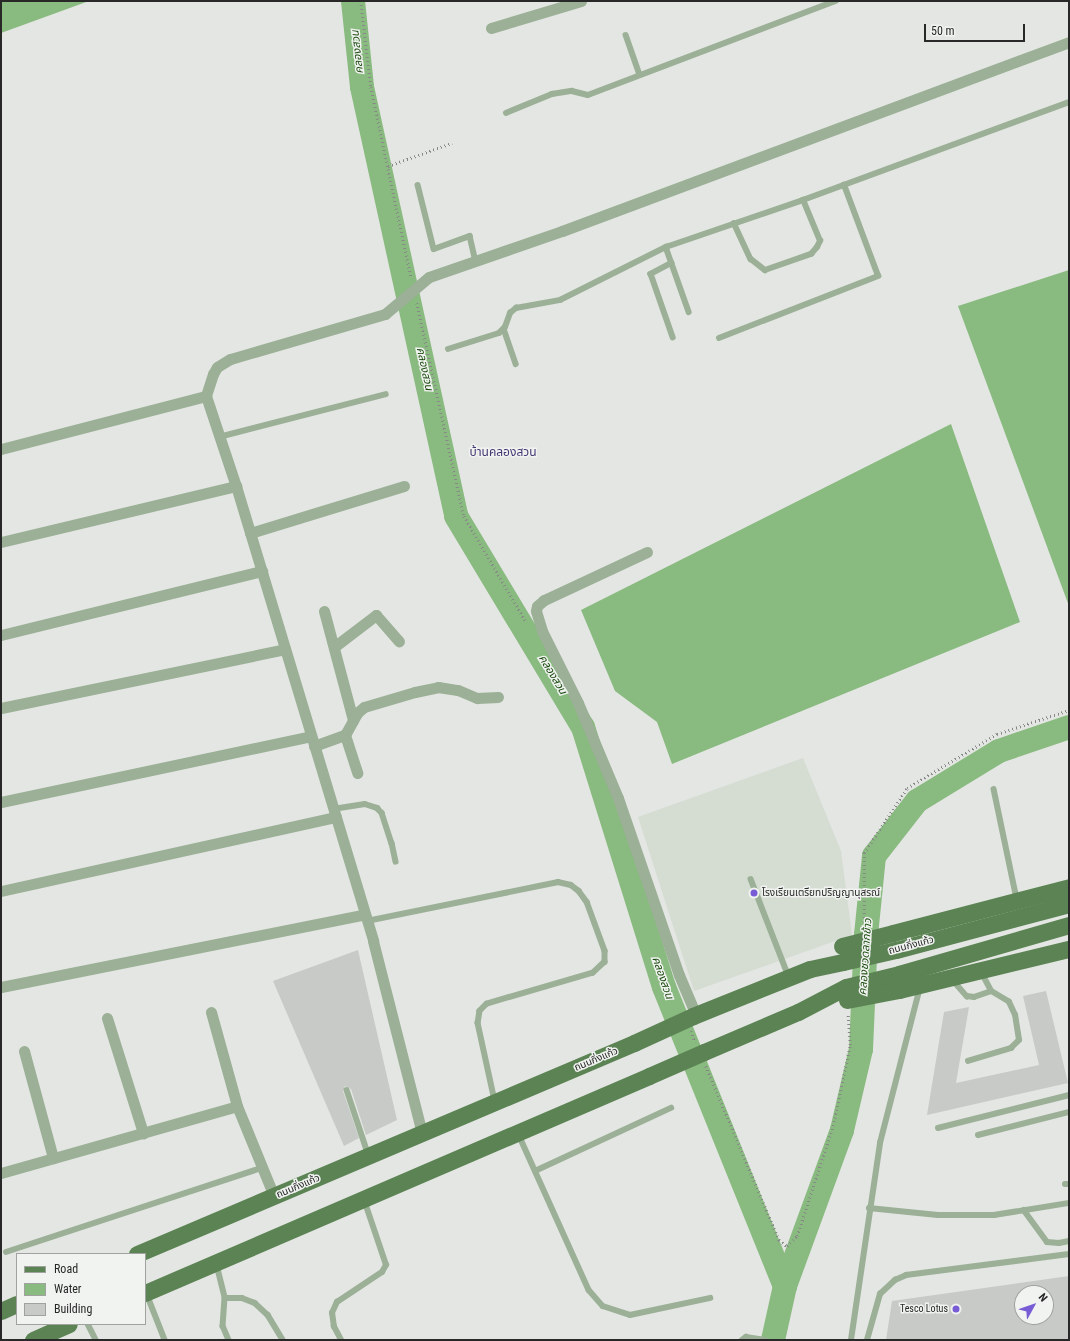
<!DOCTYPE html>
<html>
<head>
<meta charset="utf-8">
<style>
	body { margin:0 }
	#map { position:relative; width:1070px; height:1341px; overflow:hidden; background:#e3e6e2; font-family:"Roboto Condensed","Noto Sans Thai",sans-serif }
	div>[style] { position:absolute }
	.built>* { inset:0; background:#d5ddd3 }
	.water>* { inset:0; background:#89ba7f }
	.river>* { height:24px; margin:-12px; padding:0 12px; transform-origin:12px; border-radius:12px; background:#89ba7f }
	.building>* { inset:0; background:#c8cac7 }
	.path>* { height:2.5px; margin-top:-1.25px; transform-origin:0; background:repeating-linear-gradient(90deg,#878986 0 1px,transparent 0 4px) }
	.service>* { height:5.5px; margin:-2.75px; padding:0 2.75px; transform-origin:2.75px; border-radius:2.75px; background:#9bb096 }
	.minor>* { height:11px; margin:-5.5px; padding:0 5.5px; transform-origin:5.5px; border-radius:5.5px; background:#9bb096 }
	.primary>* { height:17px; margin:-8.5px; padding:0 8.5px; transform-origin:8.5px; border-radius:8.5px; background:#5b8353 }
	.minor-bridge>* { height:11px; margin:-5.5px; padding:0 5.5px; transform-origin:5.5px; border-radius:5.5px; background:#9bb096 }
	.primary-bridge>* { height:17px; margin:-8.5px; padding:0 8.5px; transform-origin:8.5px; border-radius:8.5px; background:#5b8353 }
	.dots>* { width:11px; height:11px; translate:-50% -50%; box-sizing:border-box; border:2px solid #f0f3f0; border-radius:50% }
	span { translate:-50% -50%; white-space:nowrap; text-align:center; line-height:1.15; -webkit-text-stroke:3px #f0f3f0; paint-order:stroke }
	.poi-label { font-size:10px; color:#272827 }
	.left { translate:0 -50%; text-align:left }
	.right { translate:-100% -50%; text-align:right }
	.street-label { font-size:10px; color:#272827 }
	.water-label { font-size:11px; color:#1b4b0f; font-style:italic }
	.quarter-label { font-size:12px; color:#423672 }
	.frame { position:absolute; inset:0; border:2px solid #272827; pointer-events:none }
	.legend { position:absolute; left:16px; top:1253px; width:130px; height:72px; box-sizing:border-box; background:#f0f3f0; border:1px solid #a0a2a0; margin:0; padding:5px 7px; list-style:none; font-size:12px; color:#272827 }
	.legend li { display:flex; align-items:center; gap:8px; height:20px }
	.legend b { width:20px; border:1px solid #a0a2a0 }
	.north { position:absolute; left:1014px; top:1285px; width:40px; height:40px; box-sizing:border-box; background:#f0f3f0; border:1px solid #a0a2a0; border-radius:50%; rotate:50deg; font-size:11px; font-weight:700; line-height:16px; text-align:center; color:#272827 }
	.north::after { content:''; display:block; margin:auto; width:14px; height:18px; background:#785cd6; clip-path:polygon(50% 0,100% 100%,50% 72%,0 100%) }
	.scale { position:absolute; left:924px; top:24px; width:101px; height:18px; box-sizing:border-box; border:2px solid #272827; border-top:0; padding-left:5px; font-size:12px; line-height:14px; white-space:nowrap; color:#272827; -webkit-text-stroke:3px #f0f3f0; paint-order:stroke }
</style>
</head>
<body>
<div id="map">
	<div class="built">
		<div style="clip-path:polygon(803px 758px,841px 851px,852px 935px,694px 991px,638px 817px)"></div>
	</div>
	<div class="water">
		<div style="clip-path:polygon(1px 1px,89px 1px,1px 33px)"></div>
		<div style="clip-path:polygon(1069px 270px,1069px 606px,958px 306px)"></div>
		<div style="clip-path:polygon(951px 424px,1020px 622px,672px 764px,657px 722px,615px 691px,581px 610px)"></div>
	</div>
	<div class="river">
		<div style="left:353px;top:1px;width:86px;rotate:84deg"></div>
		<div style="left:362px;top:87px;width:439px;rotate:77.6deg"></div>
		<div style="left:456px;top:516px;width:246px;rotate:59deg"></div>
		<div style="left:583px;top:727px;width:272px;rotate:72.7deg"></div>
		<div style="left:664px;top:987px;width:323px;rotate:68deg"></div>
		<div style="left:773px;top:1340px;width:55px;rotate:-77.5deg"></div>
		<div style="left:785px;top:1286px;width:166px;rotate:-69.9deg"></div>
		<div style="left:842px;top:1130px;width:83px;rotate:-76.8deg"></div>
		<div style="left:861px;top:1049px;width:114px;rotate:-87.5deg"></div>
		<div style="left:866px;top:935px;width:79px;rotate:-84.2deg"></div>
		<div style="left:874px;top:856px;width:70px;rotate:-52deg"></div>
		<div style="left:917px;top:801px;width:96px;rotate:-31.4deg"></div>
		<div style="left:999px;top:751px;width:74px;rotate:-18.9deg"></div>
	</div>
	<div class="building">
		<div style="clip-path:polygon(358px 950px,397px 1120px,366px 1135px,351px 1089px,345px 1086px,343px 1091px,359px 1138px,344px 1146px,273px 981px)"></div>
		<div style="clip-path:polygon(1046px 991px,1068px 1083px,927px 1115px,944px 1012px,969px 1007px,956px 1083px,1039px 1065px,1023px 996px)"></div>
		<div style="clip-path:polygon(evenodd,1069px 1276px,1069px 1340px,886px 1340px,892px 1301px,1069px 1276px,1022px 1293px,1046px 1293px,1046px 1317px,1022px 1317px,1022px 1293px)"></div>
	</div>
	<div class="path">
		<div style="left:361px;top:1px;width:87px;rotate:83.4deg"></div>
		<div style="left:371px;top:87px;width:194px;rotate:78.1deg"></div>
		<div style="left:388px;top:166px;width:68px;rotate:-19.8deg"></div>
		<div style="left:417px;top:303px;width:218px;rotate:77.6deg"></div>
		<div style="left:464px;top:516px;width:121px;rotate:59.6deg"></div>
		<div style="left:864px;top:926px;width:73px;rotate:-90deg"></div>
		<div style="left:864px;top:853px;width:78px;rotate:-56.5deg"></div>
		<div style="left:907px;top:788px;width:105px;rotate:-31deg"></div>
		<div style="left:997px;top:734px;width:76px;rotate:-18.4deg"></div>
		<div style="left:691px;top:1031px;width:12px;rotate:70deg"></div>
		<div style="left:706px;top:1066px;width:189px;rotate:67.2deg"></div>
		<div style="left:779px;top:1240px;width:10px;rotate:37deg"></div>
		<div style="left:787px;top:1246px;width:14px;rotate:-45deg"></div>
		<div style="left:797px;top:1236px;width:116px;rotate:-71.9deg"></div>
		<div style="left:833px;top:1126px;width:83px;rotate:-78.1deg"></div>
		<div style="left:850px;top:1045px;width:32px;rotate:-94deg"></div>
	</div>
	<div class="service">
		<div style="left:626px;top:35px;width:42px;rotate:70.7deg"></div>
		<div style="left:506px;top:113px;width:50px;rotate:-22.4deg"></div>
		<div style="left:552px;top:94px;width:20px;rotate:-9deg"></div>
		<div style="left:572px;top:91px;width:16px;rotate:14deg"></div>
		<div style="left:588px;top:95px;width:265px;rotate:-20.8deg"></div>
		<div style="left:418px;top:185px;width:66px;rotate:76deg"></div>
		<div style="left:434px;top:249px;width:38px;rotate:-20deg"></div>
		<div style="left:470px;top:236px;width:26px;rotate:77deg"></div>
		<div style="left:734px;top:223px;width:40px;rotate:65deg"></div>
		<div style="left:751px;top:259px;width:18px;rotate:38deg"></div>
		<div style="left:765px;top:270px;width:49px;rotate:-19.2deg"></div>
		<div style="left:811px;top:254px;width:9px;rotate:-49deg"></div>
		<div style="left:817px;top:247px;width:7px;rotate:-63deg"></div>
		<div style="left:820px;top:241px;width:44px;rotate:-112.5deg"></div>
		<div style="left:666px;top:247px;width:69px;rotate:70.5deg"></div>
		<div style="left:672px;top:263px;width:24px;rotate:152deg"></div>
		<div style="left:651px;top:274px;width:67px;rotate:70.8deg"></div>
		<div style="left:504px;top:329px;width:37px;rotate:71deg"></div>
		<div style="left:719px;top:338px;width:171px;rotate:-21.3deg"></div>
		<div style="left:878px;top:276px;width:97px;rotate:-110.5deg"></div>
		<div style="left:448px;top:349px;width:53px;rotate:-17.4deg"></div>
		<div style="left:499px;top:333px;width:8px;rotate:-45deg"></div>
		<div style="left:505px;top:327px;width:15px;rotate:-70deg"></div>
		<div style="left:510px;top:313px;width:8px;rotate:-40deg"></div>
		<div style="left:516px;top:308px;width:45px;rotate:-10.3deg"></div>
		<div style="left:560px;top:300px;width:119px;rotate:-26.6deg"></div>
		<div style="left:666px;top:247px;width:145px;rotate:-18.9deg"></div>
		<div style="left:803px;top:200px;width:283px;rotate:-20.2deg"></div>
		<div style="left:219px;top:437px;width:172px;rotate:-14.4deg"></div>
		<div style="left:994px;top:789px;width:112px;rotate:78.2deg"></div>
		<div style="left:333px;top:809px;width:32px;rotate:-9deg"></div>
		<div style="left:365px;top:804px;width:13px;rotate:18deg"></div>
		<div style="left:377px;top:808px;width:7px;rotate:45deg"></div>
		<div style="left:382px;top:813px;width:32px;rotate:72deg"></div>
		<div style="left:392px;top:843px;width:19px;rotate:78deg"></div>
		<div style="left:751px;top:879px;width:105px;rotate:68.8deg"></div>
		<div style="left:367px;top:921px;width:195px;rotate:-11.5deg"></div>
		<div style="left:558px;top:882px;width:13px;rotate:13deg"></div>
		<div style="left:571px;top:885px;width:10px;rotate:37deg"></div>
		<div style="left:579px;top:891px;width:14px;rotate:54deg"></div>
		<div style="left:587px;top:902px;width:52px;rotate:69.8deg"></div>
		<div style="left:605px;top:951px;width:11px;rotate:90deg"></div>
		<div style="left:605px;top:962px;width:16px;rotate:137deg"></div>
		<div style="left:593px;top:973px;width:110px;rotate:163.7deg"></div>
		<div style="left:487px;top:1004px;width:10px;rotate:135deg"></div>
		<div style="left:480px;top:1011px;width:12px;rotate:99deg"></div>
		<div style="left:478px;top:1023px;width:80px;rotate:77.7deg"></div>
		<div style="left:952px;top:979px;width:23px;rotate:49deg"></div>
		<div style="left:967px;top:996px;width:7px;rotate:8deg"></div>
		<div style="left:974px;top:997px;width:18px;rotate:-19deg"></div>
		<div style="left:968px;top:1061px;width:45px;rotate:-16.8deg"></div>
		<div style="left:1011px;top:1048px;width:11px;rotate:-45deg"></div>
		<div style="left:1019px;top:1040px;width:25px;rotate:-99deg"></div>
		<div style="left:1015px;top:1015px;width:14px;rotate:-115deg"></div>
		<div style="left:1009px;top:1002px;width:21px;rotate:-149deg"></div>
		<div style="left:991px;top:991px;width:21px;rotate:-118deg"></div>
		<div style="left:347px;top:1090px;width:66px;rotate:71.6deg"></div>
		<div style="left:938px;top:1128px;width:135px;rotate:-14.1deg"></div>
		<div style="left:519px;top:1135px;width:170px;rotate:65.7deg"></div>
		<div style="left:589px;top:1290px;width:21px;rotate:49deg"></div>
		<div style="left:603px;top:1306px;width:28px;rotate:18deg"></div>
		<div style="left:630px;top:1315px;width:82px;rotate:-12deg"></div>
		<div style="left:978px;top:1135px;width:94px;rotate:-14.2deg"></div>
		<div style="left:535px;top:1171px;width:150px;rotate:-24.9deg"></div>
		<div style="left:1065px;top:1184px;width:4px"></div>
		<div style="left:869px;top:1208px;width:69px;rotate:5.8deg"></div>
		<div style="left:938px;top:1215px;width:56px"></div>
		<div style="left:994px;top:1215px;width:76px;rotate:-9.1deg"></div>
		<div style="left:1024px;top:1210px;width:39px;rotate:54deg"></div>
		<div style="left:1047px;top:1242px;width:12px;rotate:5deg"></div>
		<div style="left:1059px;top:1243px;width:10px;rotate:-11deg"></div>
		<div style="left:6px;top:1252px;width:269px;rotate:-18.2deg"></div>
		<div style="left:217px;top:1265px;width:34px;rotate:76deg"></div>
		<div style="left:225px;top:1298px;width:28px;rotate:94deg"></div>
		<div style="left:223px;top:1326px;width:15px;rotate:67deg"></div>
		<div style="left:147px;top:1294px;width:49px;rotate:68.6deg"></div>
		<div style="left:225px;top:1298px;width:17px"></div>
		<div style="left:242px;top:1298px;width:14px;rotate:21deg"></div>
		<div style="left:255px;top:1303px;width:18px;rotate:43deg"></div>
		<div style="left:268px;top:1315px;width:29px;rotate:59deg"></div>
		<div style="left:88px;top:1324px;width:18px;rotate:63deg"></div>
		<div style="left:341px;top:1340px;width:15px;rotate:-118deg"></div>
		<div style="left:334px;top:1327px;width:14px;rotate:-98deg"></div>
		<div style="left:332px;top:1313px;width:12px;rotate:-66deg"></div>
		<div style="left:337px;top:1302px;width:54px;rotate:-33.7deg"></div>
		<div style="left:382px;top:1272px;width:8px;rotate:-60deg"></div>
		<div style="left:386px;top:1265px;width:69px;rotate:-108.7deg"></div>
		<div style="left:742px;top:1340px;width:5px;rotate:-37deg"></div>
		<div style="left:746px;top:1337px;width:20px;rotate:9deg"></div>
		<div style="left:851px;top:1340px;width:199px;rotate:-81.6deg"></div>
		<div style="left:880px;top:1143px;width:161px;rotate:-75.6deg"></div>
		<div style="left:867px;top:1340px;width:48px;rotate:-74.2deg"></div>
		<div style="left:880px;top:1294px;width:21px;rotate:-43deg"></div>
		<div style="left:895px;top:1280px;width:12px;rotate:-24deg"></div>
		<div style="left:906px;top:1275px;width:164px;rotate:-7.3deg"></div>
	</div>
	<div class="minor">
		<div style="left:491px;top:28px;width:94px;rotate:-16.7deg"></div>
		<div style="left:429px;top:277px;width:141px;rotate:-19.1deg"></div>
		<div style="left:562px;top:231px;width:541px;rotate:-20.44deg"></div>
		<div style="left:385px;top:314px;width:161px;rotate:163.8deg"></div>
		<div style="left:230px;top:359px;width:15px;rotate:148deg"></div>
		<div style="left:217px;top:367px;width:8px;rotate:120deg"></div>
		<div style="left:213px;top:374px;width:23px;rotate:108deg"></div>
		<div style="left:206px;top:396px;width:95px;rotate:71.6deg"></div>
		<div style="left:236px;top:486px;width:475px;rotate:73.2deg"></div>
		<div style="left:373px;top:941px;width:198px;rotate:75.7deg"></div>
		<div style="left:1px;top:449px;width:212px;rotate:-14.5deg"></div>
		<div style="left:250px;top:533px;width:161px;rotate:-17deg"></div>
		<div style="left:1px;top:542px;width:242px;rotate:-13.4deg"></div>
		<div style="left:647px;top:552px;width:114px;rotate:155deg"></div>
		<div style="left:544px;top:600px;width:9px;rotate:139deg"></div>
		<div style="left:537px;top:606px;width:5px;rotate:101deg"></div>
		<div style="left:536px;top:611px;width:21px;rotate:73deg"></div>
		<div style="left:542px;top:631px;width:80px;rotate:63.4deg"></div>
		<div style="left:578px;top:703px;width:103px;rotate:67.2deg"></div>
		<div style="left:618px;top:798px;width:187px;rotate:71deg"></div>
		<div style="left:679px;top:975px;width:43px;rotate:67deg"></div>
		<div style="left:324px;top:611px;width:113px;rotate:75.1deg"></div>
		<div style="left:1px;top:635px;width:269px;rotate:-13.8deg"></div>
		<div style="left:334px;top:647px;width:53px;rotate:-37.3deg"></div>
		<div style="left:376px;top:615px;width:35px;rotate:49deg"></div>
		<div style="left:1px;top:708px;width:290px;rotate:-11.7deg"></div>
		<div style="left:345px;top:735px;width:40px;rotate:72deg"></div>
		<div style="left:314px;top:746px;width:33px;rotate:-20deg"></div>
		<div style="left:345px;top:735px;width:25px;rotate:-61deg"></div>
		<div style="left:357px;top:713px;width:9px;rotate:-41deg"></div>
		<div style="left:364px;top:707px;width:53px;rotate:-16.4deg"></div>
		<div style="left:415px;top:692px;width:24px;rotate:-12deg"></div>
		<div style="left:438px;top:687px;width:20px;rotate:9deg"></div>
		<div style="left:458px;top:690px;width:21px;rotate:23deg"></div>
		<div style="left:477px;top:698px;width:21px;rotate:-3deg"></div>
		<div style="left:1px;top:802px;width:317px;rotate:-12deg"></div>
		<div style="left:1px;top:891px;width:343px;rotate:-12.5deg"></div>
		<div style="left:1px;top:987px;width:371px;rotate:-11.3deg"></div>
		<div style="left:211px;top:1012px;width:98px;rotate:74.5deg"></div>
		<div style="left:107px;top:1018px;width:121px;rotate:72.6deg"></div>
		<div style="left:24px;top:1051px;width:111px;rotate:74.8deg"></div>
		<div style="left:1px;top:1173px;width:245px;rotate:-15.8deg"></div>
		<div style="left:237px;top:1106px;width:97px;rotate:67.7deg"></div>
	</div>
	<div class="primary">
		<div style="left:893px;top:933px;width:182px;rotate:-14.6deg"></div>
		<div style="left:896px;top:950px;width:179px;rotate:-14.9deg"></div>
		<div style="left:899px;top:974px;width:177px;rotate:-16.1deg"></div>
		<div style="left:899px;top:990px;width:175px;rotate:-13.6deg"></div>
		<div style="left:693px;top:1016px;width:126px;rotate:-21.9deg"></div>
		<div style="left:810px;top:969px;width:34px;rotate:-12deg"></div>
		<div style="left:704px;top:1052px;width:102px;rotate:-23.1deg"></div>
		<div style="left:798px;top:1012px;width:54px;rotate:-27.5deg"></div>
		<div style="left:137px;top:1254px;width:540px;rotate:-23deg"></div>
		<div style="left:145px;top:1293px;width:549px;rotate:-23.29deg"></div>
		<div style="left:1px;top:1311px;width:17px;rotate:-24deg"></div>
		<div style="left:33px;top:1340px;width:39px;rotate:-24deg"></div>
	</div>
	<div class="minor-bridge">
		<div style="left:385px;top:314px;width:57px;rotate:-40.1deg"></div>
	</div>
	<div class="primary-bridge">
		<div style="left:842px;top:946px;width:53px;rotate:-14.3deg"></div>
		<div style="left:843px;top:962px;width:54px;rotate:-12.8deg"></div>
		<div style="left:846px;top:987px;width:55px;rotate:-13.8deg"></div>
		<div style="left:847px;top:1000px;width:53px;rotate:-10.9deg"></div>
		<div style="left:634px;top:1043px;width:65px;rotate:-24.6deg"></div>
		<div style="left:649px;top:1076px;width:60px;rotate:-23.6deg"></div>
	</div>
	<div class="dots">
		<div style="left:754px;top:893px;background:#785cd6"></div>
		<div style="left:956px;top:1309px;background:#785cd6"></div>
	</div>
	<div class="poi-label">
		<span class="left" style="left:762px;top:893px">โรงเรียนเตรียทปริญญานุสรณ์</span>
		<span class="right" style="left:948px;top:1309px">Tesco Lotus</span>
	</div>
	<div class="street-label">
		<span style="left:911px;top:945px;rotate:-15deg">ถนนกิ่งแก้ว</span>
		<span style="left:596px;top:1059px;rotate:-23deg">ถนนกิ่งแก้ว</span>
		<span style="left:298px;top:1186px;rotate:-23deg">ถนนกิ่งแก้ว</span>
	</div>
	<div class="water-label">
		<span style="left:358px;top:52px;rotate:-96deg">คลองสวน</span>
		<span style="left:424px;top:369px;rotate:78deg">คลองสวน</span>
		<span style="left:552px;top:675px;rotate:59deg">คลองสวน</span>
		<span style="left:866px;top:957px;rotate:-86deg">คลองชวดลากข้าว</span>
		<span style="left:662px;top:978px;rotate:71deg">คลองสวน</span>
	</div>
	<div class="quarter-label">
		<span style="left:503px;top:453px">บ้านคลองสวน</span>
	</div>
	<div class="frame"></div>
	<ul class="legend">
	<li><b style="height:5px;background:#5b8353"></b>Road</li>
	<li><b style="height:11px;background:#89ba7f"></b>Water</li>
	<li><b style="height:11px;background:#c8cac7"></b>Building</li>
	</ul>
	<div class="north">N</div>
	<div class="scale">50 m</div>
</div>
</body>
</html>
